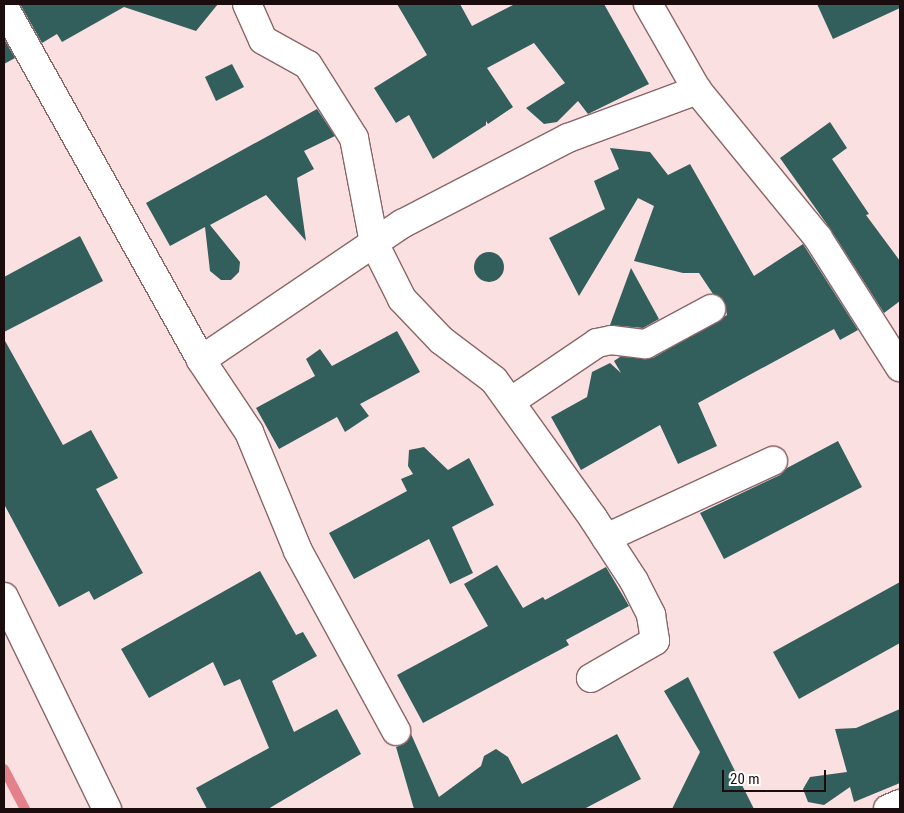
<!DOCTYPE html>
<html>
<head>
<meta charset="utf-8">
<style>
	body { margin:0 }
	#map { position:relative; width:904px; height:813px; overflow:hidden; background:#fbe0e1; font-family:"Roboto Condensed",sans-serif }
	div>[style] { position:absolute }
	.stream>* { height:10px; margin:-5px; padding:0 5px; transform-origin:5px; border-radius:5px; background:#e4818b }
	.building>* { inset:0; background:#325e5c }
	.round { border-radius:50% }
	.roads { filter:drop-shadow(1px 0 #8b6568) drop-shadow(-1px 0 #8b6568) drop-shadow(0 1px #8b6568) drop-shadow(0 -1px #8b6568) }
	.minor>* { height:28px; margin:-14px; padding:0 14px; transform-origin:14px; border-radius:14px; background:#fff }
	.tertiary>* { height:28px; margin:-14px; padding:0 14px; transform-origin:14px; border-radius:14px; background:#fff }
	span { translate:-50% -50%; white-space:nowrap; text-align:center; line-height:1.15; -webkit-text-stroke:5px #fff; paint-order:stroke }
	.frame { position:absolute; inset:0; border:5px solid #1b0d0e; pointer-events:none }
	.scale { position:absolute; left:722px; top:770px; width:104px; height:22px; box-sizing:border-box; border:2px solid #1b0d0e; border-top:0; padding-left:6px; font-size:15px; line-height:18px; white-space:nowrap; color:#1b0d0e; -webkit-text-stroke:4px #fff; paint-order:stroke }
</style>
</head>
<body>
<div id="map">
	<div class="stream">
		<div style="left:4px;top:769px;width:45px;rotate:62.3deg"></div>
	</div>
	<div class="building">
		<div style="clip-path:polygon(20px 4px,218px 4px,196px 31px,124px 7px,62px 42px,57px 34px,42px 43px)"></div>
		<div style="clip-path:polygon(397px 4px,460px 4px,472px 26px,515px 4px,604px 4px,649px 84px,588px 114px,578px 101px,557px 122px,544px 124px,526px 108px,565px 83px,534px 43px,487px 68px,513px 107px,488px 124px,486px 121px,486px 125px,433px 159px,409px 115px,396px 123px,374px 88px,427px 55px)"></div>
		<div style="clip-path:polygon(817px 4px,900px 4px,900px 8px,833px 39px)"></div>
		<div style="clip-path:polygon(4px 39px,15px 58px,4px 64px)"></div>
		<div style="clip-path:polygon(232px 64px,244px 87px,216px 101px,205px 77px)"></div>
		<div style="clip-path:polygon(317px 109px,335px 136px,304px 151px,314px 169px,297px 178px,306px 241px,266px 195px,210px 225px,240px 262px,239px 272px,231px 280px,221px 280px,210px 271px,205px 227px,170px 246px,146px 203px)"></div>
		<div style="clip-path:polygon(830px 122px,847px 148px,832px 159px,869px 214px,866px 215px,900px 261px,900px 301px,884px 313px,831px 230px,780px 158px)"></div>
		<div style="clip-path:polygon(610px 148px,650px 152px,668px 175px,690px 164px,754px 276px,803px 244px,858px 330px,840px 340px,834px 329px,698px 403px,717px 446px,678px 464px,660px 425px,581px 470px,551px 417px,587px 397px,592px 372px,610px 363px,621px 373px,614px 361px,620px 357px,653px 358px,727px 315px,724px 301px,713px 294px,699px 273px,683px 273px,634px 261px,654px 206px,638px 198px,579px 296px,549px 238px,605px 209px,594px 181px,619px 169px)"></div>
		<div style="clip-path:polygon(80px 236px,103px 281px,4px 332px,4px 277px)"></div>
		<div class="round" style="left:474px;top:252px;width:30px;height:30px"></div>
		<div style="clip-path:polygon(631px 268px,659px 319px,643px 328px,610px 325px)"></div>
		<div style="clip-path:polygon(397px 331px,420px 372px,360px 404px,369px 416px,345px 432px,337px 417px,279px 449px,256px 408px,315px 376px,306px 359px,320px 349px,332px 366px)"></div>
		<div style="clip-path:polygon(4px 339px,63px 445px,91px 430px,118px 478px,96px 489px,143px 573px,94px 600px,89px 591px,59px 607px,4px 504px)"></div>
		<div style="clip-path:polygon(838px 441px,862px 487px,724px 559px,700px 513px,780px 475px,787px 468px)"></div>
		<div style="clip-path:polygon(424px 447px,448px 470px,469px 458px,494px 505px,452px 527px,473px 573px,450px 584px,429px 539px,354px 579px,329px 533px,407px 491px,401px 479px,413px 474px,408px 466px,409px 450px)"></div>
		<div style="clip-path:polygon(497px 565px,523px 608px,543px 597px,545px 600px,606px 567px,629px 606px,566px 640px,569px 645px,423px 723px,397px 675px,488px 626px,464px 584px)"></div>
		<div style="clip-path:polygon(260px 571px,296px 635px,303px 632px,317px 656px,272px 681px,294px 732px,337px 709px,361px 754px,268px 809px,207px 809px,196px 788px,269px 748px,240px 679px,224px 686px,213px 662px,149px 698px,121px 649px)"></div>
		<div style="clip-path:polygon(900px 582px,900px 643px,799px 699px,773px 652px)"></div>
		<div style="clip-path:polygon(688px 677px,754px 809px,672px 809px,700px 752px,664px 691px)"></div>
		<div style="clip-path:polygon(900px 709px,900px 783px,854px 802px,850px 787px,824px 805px,808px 802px,803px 789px,810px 777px,847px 772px,835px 729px,856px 728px)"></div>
		<div style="clip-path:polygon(411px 734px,439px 797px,481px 766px,484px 756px,496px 749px,508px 757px,522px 784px,617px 734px,641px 779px,584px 809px,414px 809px,396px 747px,404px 744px)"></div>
	</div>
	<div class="roads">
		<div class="minor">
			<div style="left:247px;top:4px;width:39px;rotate:66deg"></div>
			<div style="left:263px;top:40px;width:51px;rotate:29.1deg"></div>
			<div style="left:308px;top:65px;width:86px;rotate:57.8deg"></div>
			<div style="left:354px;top:138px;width:107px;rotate:79.2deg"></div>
			<div style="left:374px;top:243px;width:63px;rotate:63.4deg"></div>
			<div style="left:402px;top:299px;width:57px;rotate:46.4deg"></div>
			<div style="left:441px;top:340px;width:66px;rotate:37deg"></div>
			<div style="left:494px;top:380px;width:170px;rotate:54.3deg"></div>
			<div style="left:593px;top:518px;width:75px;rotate:56.9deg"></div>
			<div style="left:634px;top:581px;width:38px;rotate:63deg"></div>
			<div style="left:651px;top:615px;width:26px;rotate:81deg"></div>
			<div style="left:655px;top:641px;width:74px;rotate:150deg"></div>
			<div style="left:648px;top:4px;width:99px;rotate:60.3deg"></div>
			<div style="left:697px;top:90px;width:191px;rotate:50.7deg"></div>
			<div style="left:818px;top:238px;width:153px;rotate:57.6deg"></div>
			<div style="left:4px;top:7px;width:404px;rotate:60.8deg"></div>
			<div style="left:201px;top:360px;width:87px;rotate:56.3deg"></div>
			<div style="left:249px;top:432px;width:129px;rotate:67.6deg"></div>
			<div style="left:298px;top:551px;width:205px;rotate:61.4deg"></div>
			<div style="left:201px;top:360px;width:243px;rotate:-34.1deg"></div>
			<div style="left:402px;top:224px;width:187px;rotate:-27.4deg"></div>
			<div style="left:568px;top:138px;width:138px;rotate:-20.4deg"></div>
			<div style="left:510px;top:402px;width:105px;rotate:-34.1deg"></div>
			<div style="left:597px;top:343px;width:14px;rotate:-12deg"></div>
			<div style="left:611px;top:340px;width:35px;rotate:7deg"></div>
			<div style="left:646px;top:344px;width:74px;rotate:-28.3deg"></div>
			<div style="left:606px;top:538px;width:184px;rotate:-24.8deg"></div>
			<div style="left:888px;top:809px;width:13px;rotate:-23deg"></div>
		</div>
		<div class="tertiary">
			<div style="left:4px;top:597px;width:236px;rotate:64.1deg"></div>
		</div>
	</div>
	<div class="frame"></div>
	<div class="scale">20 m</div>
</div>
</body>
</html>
